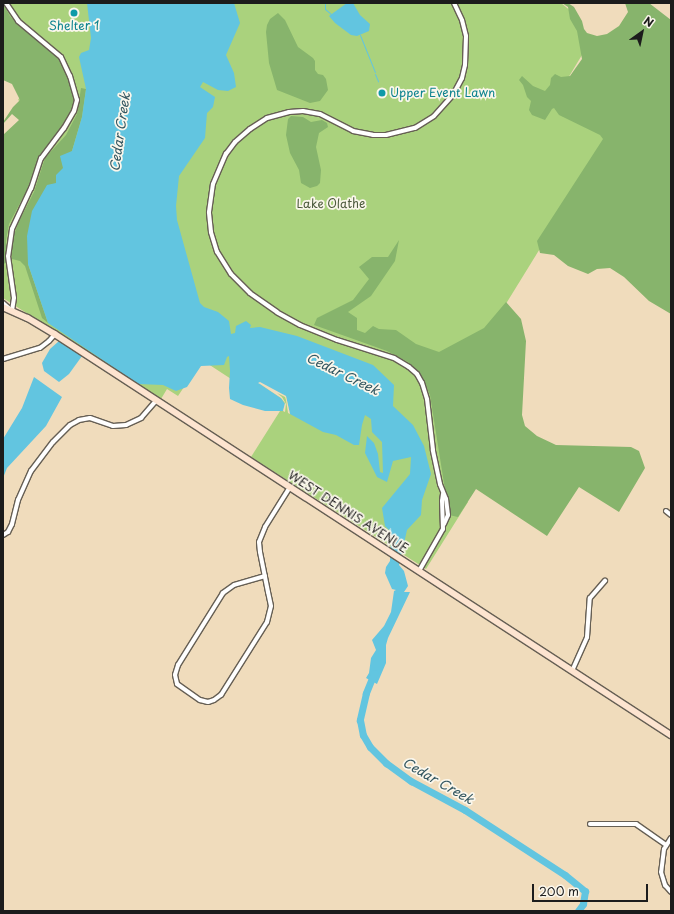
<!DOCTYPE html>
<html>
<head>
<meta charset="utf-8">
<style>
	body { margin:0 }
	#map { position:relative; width:674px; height:914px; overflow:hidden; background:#f0dcbc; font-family:"Playpen Sans",sans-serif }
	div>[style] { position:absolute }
	.green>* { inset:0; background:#aad27d }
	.forest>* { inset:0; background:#87b46c }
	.water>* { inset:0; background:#62c5e0 }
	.pier>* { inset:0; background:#f0dcbc }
	.stream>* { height:1px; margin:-0.5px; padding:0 0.5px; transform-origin:0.5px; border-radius:0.5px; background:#62c5e0 }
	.river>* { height:7px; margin:-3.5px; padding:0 3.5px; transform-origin:3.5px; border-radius:3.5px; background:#62c5e0 }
	.roads { filter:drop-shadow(1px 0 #665f54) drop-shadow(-1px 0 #665f54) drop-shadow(0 1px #665f54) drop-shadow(0 -1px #665f54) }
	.street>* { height:4px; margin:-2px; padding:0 2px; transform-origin:2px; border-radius:2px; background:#fff }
	.secondary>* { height:5.5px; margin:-2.75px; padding:0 2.75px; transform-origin:2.75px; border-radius:2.75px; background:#fde4d0 }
	.dots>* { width:11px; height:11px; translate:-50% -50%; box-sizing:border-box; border:2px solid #fbf7ec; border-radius:50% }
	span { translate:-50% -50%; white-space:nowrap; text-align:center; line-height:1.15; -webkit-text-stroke:3.5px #fbf7ec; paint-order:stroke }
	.culture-label { font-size:12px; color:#0d838f }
	.left { translate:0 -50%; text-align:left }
	.park-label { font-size:12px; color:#4e5c3e }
	.street-label { font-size:12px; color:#1c1c1c }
	.water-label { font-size:13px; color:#345761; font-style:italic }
	.frame { position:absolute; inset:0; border:4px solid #1c1c1c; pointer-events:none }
	.north { position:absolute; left:622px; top:12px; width:40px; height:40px; -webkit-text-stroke:3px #fbf7ec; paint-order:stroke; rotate:33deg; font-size:11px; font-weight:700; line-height:16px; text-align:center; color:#1c1c1c }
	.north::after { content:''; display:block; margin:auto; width:14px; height:18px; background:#1c1c1c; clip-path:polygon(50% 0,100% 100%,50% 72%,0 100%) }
	.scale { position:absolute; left:532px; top:884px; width:116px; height:18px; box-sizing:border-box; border:2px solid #1c1c1c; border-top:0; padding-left:5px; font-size:12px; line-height:14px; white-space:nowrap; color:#1c1c1c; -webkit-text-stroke:3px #fbf7ec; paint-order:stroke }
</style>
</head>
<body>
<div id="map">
	<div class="green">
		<div style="clip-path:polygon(3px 3px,561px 3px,578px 17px,585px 50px,553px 103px,609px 137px,439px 412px,445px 487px,468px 502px,426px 569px,251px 457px,280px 411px,202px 360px,178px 396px,167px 389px,161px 399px,3px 298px,3px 212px,57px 126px,18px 100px,45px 56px,3px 27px)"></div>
	</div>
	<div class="forest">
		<div style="clip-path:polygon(562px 3px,568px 3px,574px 7px,582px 21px,584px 29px,587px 33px,597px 36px,607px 34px,619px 26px,628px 12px,625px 3px,649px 3px,671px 20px,671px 314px,649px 301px,624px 277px,610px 268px,597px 269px,588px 274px,568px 266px,554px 255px,540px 253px,537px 241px,603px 139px,600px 135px,559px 115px,554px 108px,552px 109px,545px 120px,532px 115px,529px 110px,531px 101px,527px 97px,523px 85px,519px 80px,522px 76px,533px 86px,545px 91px,550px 85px,551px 78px,555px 74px,561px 77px,570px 76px,582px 59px,577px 31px,570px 19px,568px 7px)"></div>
		<div style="clip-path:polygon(3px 4px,10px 16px,18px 25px,57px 56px,64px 66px,73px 93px,74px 104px,69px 116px,59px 131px,39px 156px,27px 190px,9px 224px,6px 240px,6px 263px,3px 264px,3px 135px,19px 120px,12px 114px,3px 124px,3px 122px,13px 107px,20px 100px,12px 84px,3px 80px)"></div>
		<div style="clip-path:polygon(278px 13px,285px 20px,298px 47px,313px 58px,315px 61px,315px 70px,318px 74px,323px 75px,326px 79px,328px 90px,320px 101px,310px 103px,277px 90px,269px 63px,266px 32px,267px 25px,270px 19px)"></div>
		<div style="clip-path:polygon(81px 88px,86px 89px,82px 117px,72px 151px,56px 183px,28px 264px,48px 323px,42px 318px,25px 266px,20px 261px,12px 259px,12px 240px,19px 221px,34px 192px,45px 158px,66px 135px,77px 114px)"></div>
		<div style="clip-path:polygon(291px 116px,303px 117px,311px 122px,322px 120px,327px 123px,328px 127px,319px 133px,316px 147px,321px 170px,320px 183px,317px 186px,310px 188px,301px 183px,299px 170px,290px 153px,286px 135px,288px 119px)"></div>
		<div style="clip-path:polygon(399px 240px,395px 261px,371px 296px,348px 312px,357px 318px,357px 330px,365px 333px,373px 326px,379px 329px,396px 330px,416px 344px,439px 352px,484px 328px,506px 302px,521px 319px,526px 341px,522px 415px,525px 426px,537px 436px,556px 445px,631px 447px,639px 451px,645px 468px,619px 512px,579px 487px,547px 536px,476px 489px,458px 517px,449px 515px,430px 395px,422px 377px,408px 362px,387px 351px,314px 325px,317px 318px,353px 300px,369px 279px,359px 267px,372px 257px,388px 257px)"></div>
	</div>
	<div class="water">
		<div style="clip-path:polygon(87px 3px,234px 3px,240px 23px,226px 55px,234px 73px,236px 87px,228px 91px,218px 90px,203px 82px,200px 87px,215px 97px,213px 107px,207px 113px,205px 138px,179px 176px,176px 206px,177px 220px,200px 303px,204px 307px,218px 312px,229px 321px,231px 334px,235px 333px,236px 326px,246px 321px,251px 325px,250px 328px,260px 327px,297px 336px,373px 365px,394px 385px,393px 406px,413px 425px,424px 446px,431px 474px,422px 500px,421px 515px,407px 530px,399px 565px,404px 571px,408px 586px,404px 592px,410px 592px,388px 638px,386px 645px,386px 663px,377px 684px,366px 678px,369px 673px,371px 658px,376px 650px,372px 640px,384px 626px,391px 612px,394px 591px,396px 590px,392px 589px,385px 573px,386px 567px,390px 561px,391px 539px,389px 530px,385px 526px,382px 508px,410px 474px,411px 457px,393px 461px,387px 482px,377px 477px,365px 453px,367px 436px,374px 443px,378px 454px,380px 472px,383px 473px,382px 442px,372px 432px,371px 419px,365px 415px,362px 425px,359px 445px,354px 445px,336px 435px,323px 432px,290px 414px,286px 396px,260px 384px,281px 398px,285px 404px,283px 411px,265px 411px,243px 405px,230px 399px,229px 388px,230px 371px,229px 356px,227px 357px,224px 365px,201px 366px,187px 387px,176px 391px,163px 385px,138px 384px,48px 323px,28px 264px,27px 236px,32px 211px,47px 185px,56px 183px,56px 175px,63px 168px,60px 156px,72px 151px,82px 117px,86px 89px,79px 57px,81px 53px,89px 50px,91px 38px)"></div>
		<div style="clip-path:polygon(347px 3px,353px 3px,360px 15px,370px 24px,369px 31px,357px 36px,351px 35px,335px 23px,329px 16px)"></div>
		<div style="clip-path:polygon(59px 341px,68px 345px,82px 356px,69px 374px,59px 382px,44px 371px,42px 363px,50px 349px)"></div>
		<div style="clip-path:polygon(34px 377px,62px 397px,46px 426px,7px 468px,3px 478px,3px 439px,22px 408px)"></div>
	</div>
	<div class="pier">
		<div style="clip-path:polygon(260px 382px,286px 396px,290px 414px,288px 413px,286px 400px,285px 397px,277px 393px,282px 397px,286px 404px,285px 412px,283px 411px,285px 403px,281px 398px,260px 384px,258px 383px)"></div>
	</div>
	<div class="stream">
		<div style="left:325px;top:3px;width:6px;rotate:90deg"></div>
		<div style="left:325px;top:9px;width:8px;rotate:40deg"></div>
		<div style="left:360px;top:35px;width:40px;rotate:68deg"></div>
		<div style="left:375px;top:74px;width:8px;rotate:67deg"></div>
	</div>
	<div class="river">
		<div style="left:374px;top:673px;width:22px;rotate:112deg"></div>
		<div style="left:366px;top:693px;width:28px;rotate:103deg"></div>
		<div style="left:360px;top:720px;width:15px;rotate:79deg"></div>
		<div style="left:363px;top:735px;width:14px;rotate:60deg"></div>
		<div style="left:370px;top:747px;width:23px;rotate:45deg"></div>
		<div style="left:386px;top:763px;width:31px;rotate:36deg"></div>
		<div style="left:411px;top:781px;width:61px;rotate:28.2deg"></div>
		<div style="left:465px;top:810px;width:119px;rotate:33deg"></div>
		<div style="left:565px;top:875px;width:26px;rotate:39deg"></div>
		<div style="left:585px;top:891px;width:13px;rotate:99deg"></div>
		<div style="left:583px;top:904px;width:9px;rotate:126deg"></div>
	</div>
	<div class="roads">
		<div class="street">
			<div style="left:6px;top:3px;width:22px;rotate:56deg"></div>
			<div style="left:18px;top:21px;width:56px;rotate:39.9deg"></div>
			<div style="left:61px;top:57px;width:21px;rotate:65deg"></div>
			<div style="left:70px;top:76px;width:25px;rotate:74deg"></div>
			<div style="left:77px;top:100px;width:11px;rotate:105deg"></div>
			<div style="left:74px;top:111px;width:20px;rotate:120deg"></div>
			<div style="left:64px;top:128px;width:38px;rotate:127deg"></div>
			<div style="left:41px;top:158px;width:32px;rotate:108deg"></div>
			<div style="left:31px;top:188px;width:45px;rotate:114.9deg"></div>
			<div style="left:12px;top:229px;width:27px;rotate:98deg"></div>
			<div style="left:8px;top:256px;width:42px;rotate:81.9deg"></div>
			<div style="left:14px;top:298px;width:13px;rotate:99deg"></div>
			<div style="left:3px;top:303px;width:9px;rotate:41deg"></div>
			<div style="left:3px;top:359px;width:39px;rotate:-17deg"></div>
			<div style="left:40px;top:348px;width:11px;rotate:-38deg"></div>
			<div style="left:49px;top:341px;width:9px;rotate:-49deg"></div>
			<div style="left:666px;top:511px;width:6px;rotate:39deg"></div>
			<div style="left:444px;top:524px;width:10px;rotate:-66deg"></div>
			<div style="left:448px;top:515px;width:16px;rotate:-97deg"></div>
			<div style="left:446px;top:499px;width:16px;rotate:-112deg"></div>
			<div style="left:440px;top:484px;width:35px;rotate:-102deg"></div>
			<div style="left:433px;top:450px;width:51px;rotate:-96.7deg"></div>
			<div style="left:427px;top:399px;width:17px;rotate:-107deg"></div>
			<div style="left:422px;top:383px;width:10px;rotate:-119deg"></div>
			<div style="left:417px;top:374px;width:11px;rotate:-139deg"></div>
			<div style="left:409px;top:367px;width:17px;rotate:-149deg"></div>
			<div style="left:394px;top:358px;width:60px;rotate:-162.5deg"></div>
			<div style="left:337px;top:340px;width:40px;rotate:-158deg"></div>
			<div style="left:300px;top:325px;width:26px;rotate:-151deg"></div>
			<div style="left:277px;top:312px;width:33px;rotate:-145deg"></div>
			<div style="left:250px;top:293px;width:27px;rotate:-135deg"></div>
			<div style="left:231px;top:274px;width:26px;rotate:-122deg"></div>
			<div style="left:217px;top:252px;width:21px;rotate:-107deg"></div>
			<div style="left:211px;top:232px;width:20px;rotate:-96deg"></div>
			<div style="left:209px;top:212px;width:28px;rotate:-82deg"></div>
			<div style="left:213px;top:184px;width:33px;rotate:-67deg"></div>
			<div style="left:226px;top:154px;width:15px;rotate:-53deg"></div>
			<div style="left:235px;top:142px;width:20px;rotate:-41deg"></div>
			<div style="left:250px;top:129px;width:20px;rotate:-33deg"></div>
			<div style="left:267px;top:118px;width:23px;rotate:-15deg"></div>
			<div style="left:289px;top:112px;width:14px;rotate:-4deg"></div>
			<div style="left:303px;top:111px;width:17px;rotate:10deg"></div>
			<div style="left:320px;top:114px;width:37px;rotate:27deg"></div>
			<div style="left:353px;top:131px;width:20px;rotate:11deg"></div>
			<div style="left:373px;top:135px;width:13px"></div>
			<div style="left:386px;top:135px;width:30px;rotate:-14deg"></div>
			<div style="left:415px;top:128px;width:22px;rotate:-32deg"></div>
			<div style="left:434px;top:116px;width:28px;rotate:-48deg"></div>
			<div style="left:453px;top:95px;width:19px;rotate:-62deg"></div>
			<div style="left:462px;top:78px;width:13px;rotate:-77deg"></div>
			<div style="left:465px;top:65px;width:29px;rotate:-88deg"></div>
			<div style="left:466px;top:36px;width:16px;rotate:-104deg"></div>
			<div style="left:462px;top:20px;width:19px;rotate:-115deg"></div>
			<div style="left:3px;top:535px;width:6px;rotate:-31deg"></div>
			<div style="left:8px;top:532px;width:9px;rotate:-63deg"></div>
			<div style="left:12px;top:524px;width:25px;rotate:-76deg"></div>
			<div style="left:18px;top:500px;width:32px;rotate:-66deg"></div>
			<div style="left:31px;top:471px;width:36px;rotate:-53deg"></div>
			<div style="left:53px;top:442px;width:24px;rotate:-45deg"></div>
			<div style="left:70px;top:425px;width:10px;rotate:-29deg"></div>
			<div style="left:79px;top:420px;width:11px;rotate:-10deg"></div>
			<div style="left:90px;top:418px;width:24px;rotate:19deg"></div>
			<div style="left:113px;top:426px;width:13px;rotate:-4deg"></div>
			<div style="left:126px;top:425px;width:17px;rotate:-25deg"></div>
			<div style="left:141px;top:418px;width:23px;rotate:-49deg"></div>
			<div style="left:419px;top:571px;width:48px;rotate:-60.3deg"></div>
			<div style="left:443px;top:529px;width:28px;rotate:-92deg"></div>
			<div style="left:442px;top:501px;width:7px;rotate:-82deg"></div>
			<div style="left:265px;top:576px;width:32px;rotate:164deg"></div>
			<div style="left:234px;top:585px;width:14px;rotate:144deg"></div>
			<div style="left:223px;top:593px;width:85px;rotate:122deg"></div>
			<div style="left:178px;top:665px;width:10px;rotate:107deg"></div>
			<div style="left:175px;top:675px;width:9px;rotate:77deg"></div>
			<div style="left:177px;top:684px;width:28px;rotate:35deg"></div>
			<div style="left:200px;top:700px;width:8px;rotate:14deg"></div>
			<div style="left:208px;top:702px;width:6px;rotate:-18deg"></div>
			<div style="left:214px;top:700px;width:9px;rotate:-36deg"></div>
			<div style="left:221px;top:695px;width:86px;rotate:-57.8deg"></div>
			<div style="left:267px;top:622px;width:16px;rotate:-76deg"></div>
			<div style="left:271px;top:606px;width:14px;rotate:-102deg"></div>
			<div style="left:268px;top:592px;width:41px;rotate:-101.3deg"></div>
			<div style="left:260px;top:552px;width:10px;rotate:-96deg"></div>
			<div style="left:259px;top:542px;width:16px;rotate:-68deg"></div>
			<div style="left:265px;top:527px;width:47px;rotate:-58deg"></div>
			<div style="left:572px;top:671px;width:37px;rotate:-66deg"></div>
			<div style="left:587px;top:637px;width:39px;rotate:-86deg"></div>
			<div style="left:590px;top:598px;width:23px;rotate:-49deg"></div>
			<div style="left:590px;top:824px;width:46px"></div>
			<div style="left:636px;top:824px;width:37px;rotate:35deg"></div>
			<div style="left:671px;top:838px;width:13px;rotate:122deg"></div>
			<div style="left:664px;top:849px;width:23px;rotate:97deg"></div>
			<div style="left:661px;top:872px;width:14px;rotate:73deg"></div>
			<div style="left:665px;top:885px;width:9px;rotate:49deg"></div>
		</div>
		<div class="secondary">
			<div style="left:3px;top:307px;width:27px;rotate:24deg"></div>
			<div style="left:28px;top:318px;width:31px;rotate:31deg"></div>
			<div style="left:55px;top:334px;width:735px;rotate:33.06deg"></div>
		</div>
	</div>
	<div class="dots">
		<div style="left:74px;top:13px;background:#0f9aa8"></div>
		<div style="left:382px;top:93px;background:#0f9aa8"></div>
	</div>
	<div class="culture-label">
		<span style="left:74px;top:26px">Shelter 1</span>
		<span class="left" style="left:390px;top:93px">Upper Event Lawn</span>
	</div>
	<div class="park-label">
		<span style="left:331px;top:204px">Lake Olathe</span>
	</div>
	<div class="street-label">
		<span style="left:348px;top:512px;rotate:33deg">WEST DENNIS AVENUE</span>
	</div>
	<div class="water-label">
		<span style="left:120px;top:132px;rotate:-82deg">Cedar Creek</span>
		<span style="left:343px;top:374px;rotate:26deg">Cedar Creek</span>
		<span style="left:438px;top:781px;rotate:30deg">Cedar Creek</span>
	</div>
	<div class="frame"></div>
	<div class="north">N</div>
	<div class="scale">200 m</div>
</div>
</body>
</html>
